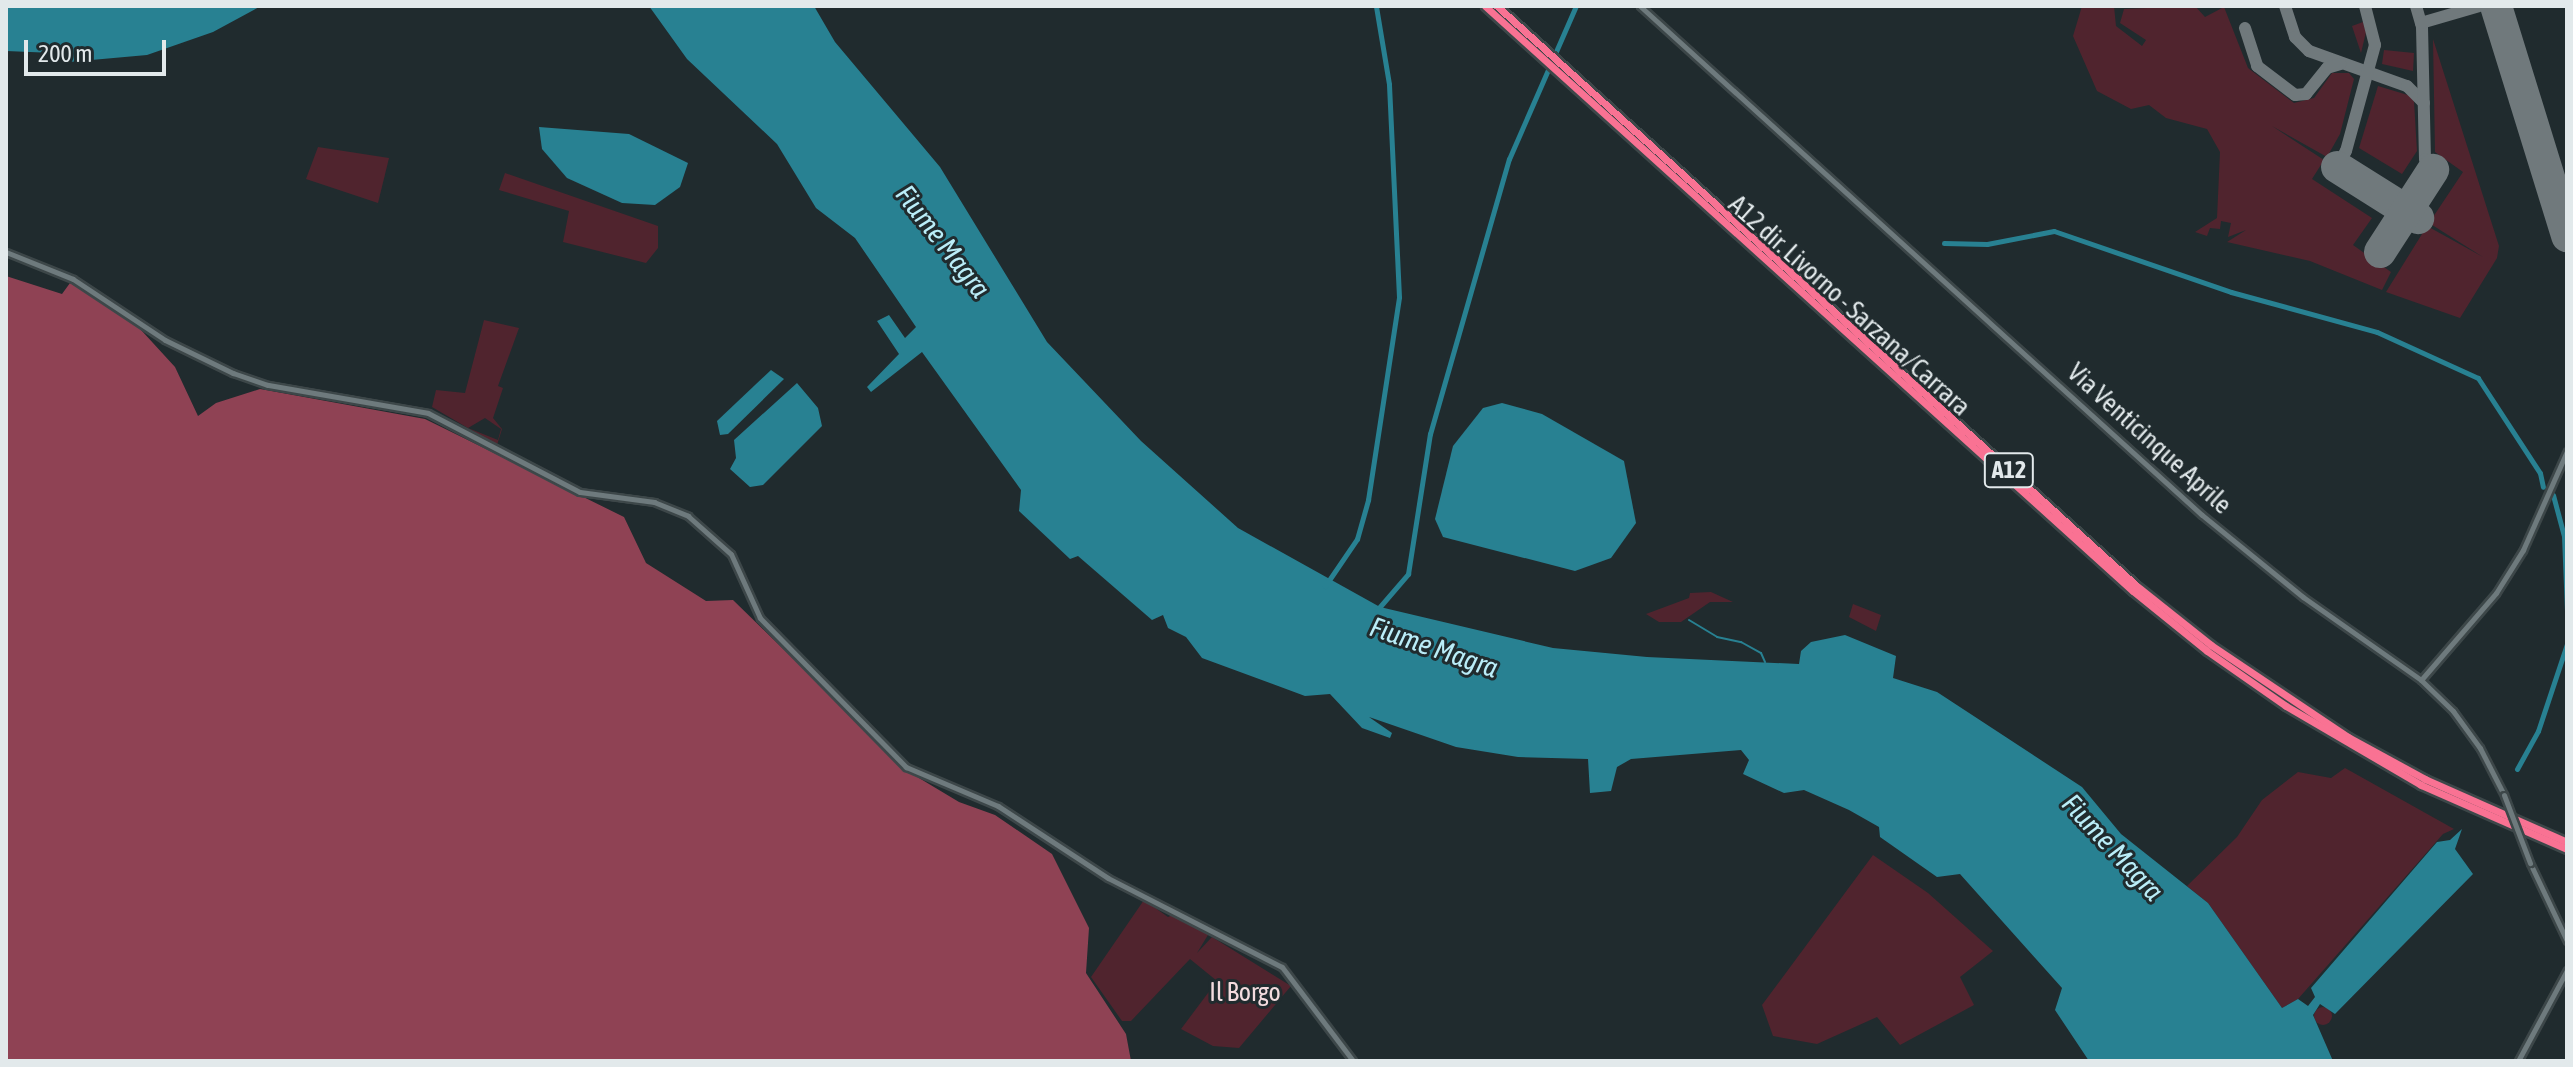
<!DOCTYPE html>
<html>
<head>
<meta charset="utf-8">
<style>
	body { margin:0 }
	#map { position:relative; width:2573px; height:1067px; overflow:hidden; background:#202b2e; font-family:"Asap Condensed",sans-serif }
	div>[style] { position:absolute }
	.green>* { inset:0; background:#50242e }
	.round { border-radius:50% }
	.forest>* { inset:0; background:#8f4254 }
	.water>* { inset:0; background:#288192 }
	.stream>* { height:2px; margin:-1px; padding:0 1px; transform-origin:1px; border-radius:1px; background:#288192 }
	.canal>* { height:5px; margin:-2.5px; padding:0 2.5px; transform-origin:2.5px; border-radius:2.5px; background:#288192 }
	.taxiway>* { height:12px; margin:-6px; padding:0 6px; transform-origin:6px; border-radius:6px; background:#70797c }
	.runway>* { height:32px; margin:-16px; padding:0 16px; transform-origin:16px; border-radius:16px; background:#70797c }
	.roads { filter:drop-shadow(2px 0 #3d4749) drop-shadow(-2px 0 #3d4749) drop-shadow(0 2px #3d4749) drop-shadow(0 -2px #3d4749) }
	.tertiary>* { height:5px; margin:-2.5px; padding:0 2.5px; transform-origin:2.5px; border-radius:2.5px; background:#6e7a7d }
	.secondary>* { height:5px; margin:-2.5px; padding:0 2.5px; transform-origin:2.5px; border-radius:2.5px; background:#6e7a7d }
	.motorway>* { height:7px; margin:-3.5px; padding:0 3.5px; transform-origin:3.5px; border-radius:3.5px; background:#f97293 }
	.bridges { filter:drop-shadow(2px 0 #3d4749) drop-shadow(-2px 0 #3d4749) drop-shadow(0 2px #3d4749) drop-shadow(0 -2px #3d4749) }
	.secondary-bridge>* { height:5px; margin:-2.5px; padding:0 2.5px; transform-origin:2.5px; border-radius:2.5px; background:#6e7a7d }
	span { translate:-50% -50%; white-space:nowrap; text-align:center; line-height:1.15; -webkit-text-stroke:6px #202b2e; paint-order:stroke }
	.shield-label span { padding:2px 6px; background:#202b2e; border:2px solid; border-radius:6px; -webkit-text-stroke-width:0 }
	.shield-label { font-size:24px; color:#e2e9eb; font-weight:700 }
	.street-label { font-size:26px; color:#e2e9eb }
	.park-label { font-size:26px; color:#f4dcdf }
	.water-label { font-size:28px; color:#baedf8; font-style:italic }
	.frame { position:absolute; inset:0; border:8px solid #e2e9eb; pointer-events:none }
	.scale { position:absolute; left:24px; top:40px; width:142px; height:36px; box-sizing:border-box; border:4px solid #e2e9eb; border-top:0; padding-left:10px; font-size:24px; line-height:28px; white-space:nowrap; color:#e2e9eb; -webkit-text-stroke:6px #202b2e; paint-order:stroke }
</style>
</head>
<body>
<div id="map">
	<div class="green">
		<div style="clip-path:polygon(2082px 6px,2114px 6px,2116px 26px,2142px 46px,2146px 40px,2120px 23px,2124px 9px,2195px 6px,2205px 17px,2224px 7px,2248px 68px,2294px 103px,2314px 98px,2332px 73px,2349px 73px,2354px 79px,2340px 134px,2327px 157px,2272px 126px,2324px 160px,2312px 179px,2372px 218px,2353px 245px,2391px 272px,2382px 290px,2310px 261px,2227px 242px,2246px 230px,2228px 237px,2231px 223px,2221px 221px,2220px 229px,2210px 228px,2207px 236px,2195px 232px,2217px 218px,2220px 152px,2207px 129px,2166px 118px,2149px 105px,2131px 109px,2097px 91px,2073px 36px)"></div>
		<div style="clip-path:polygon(2363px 22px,2366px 32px,2361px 53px,2352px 26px)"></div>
		<div style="clip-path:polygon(2433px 39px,2499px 246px,2497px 258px,2460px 318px,2386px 292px,2427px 226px,2483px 257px,2429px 223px,2463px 172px,2435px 152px)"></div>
		<div style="clip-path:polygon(2384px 50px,2414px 53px,2413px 71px,2382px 64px)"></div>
		<div style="clip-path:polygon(2378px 86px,2411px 96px,2414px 102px,2417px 151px,2402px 174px,2359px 148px)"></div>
		<div style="clip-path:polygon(318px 147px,389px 158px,378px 203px,306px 179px)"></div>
		<div style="clip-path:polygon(505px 173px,658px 226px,658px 248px,646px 263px,563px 242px,569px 211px,499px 190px)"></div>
		<div style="clip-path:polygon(evenodd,484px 320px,519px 328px,498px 386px,503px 388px,493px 418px,502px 429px,497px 445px,432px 407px,436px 390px,465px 393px,484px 320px,485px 418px,501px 429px,498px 440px,468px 428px,485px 418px)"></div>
		<div style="clip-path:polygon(1711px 592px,1733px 602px,1710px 602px,1681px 622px,1659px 622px,1646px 614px,1689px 598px,1690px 593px)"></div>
		<div style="clip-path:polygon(1853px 604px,1881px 615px,1876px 631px,1849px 617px)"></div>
		<div style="clip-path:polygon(2345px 768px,2454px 829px,2443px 834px,2298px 999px,2282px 1008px,2208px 903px,2187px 886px,2237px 837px,2262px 800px,2298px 772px,2331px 778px)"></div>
		<div style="clip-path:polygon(1873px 855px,1928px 893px,1993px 951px,1960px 977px,1974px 1005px,1900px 1045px,1877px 1017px,1817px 1044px,1773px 1036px,1762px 1005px)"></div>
		<div style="clip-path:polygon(1144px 900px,1168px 917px,1175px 914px,1211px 930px,1197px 953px,1212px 937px,1291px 986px,1239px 1048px,1213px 1046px,1181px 1029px,1217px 981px,1190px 959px,1131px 1021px,1122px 1021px,1091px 977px)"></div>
		<div class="round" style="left:2314px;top:1007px;width:18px;height:18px"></div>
	</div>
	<div class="forest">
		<div style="clip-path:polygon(6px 276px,62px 294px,70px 283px,131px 319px,175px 367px,198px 416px,216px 403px,260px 389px,425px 419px,624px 517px,646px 563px,706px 601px,733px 600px,909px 772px,959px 802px,995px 815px,1052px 854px,1089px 928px,1086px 973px,1126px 1034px,1131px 1061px,6px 1061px)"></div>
	</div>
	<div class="water">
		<div style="clip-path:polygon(6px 6px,261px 6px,213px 32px,147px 55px,69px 62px,54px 53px,6px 51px)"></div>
		<div style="clip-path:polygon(649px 6px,814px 6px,835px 42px,940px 167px,1047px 342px,1141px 441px,1238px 528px,1380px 607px,1553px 648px,1647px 657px,1799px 664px,1801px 651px,1811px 642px,1845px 635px,1896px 656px,1893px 678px,1937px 692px,2082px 787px,2121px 834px,2208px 903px,2282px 1008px,2298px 999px,2308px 1006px,2315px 997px,2311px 988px,2437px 842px,2450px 840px,2462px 829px,2455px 849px,2473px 874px,2335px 1014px,2320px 1004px,2313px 1015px,2333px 1061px,2089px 1061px,2055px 1010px,2062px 988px,1960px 874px,1937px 877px,1880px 837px,1879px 827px,1849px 810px,1804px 790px,1784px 793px,1743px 774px,1749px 760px,1741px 750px,1631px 759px,1617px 767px,1611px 791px,1590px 793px,1588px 759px,1518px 757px,1456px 747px,1369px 717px,1392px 733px,1390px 738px,1362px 728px,1330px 694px,1305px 696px,1202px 658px,1186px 637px,1168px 628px,1163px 615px,1152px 620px,1078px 556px,1070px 559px,1019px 511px,1021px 490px,922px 352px,871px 392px,867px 387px,899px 354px,877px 321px,889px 315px,905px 338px,916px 327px,855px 238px,816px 208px,777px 144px,687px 59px)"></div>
		<div style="clip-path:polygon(539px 127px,629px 134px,688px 163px,680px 187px,655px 205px,622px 203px,567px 178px,542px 149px)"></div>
		<div style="clip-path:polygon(771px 370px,784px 379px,728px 434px,720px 435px,717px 421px)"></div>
		<div style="clip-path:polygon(797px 383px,818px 408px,822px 426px,763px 485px,750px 487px,730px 469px,736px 458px,734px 440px)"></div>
		<div style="clip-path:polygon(1502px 403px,1542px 414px,1624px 461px,1636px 523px,1611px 558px,1575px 571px,1443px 537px,1435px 519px,1453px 446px,1483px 408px)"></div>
	</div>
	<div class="stream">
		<div style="left:1689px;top:620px;width:33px;rotate:31deg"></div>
		<div style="left:1717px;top:637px;width:25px;rotate:12deg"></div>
		<div style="left:1741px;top:642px;width:23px;rotate:29deg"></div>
		<div style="left:1761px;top:653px;width:10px;rotate:66deg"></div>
	</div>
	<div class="canal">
		<div style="left:1944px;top:243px;width:43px;rotate:1.3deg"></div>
		<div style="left:1987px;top:244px;width:68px;rotate:-11deg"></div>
		<div style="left:2054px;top:231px;width:187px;rotate:19deg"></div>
		<div style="left:2231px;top:292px;width:151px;rotate:15.3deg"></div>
		<div style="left:2377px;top:332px;width:111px;rotate:24.5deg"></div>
		<div style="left:2478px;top:378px;width:113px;rotate:56.9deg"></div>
		<div style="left:2540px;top:473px;width:14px;rotate:78deg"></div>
		<div style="left:2553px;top:495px;width:42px;rotate:75deg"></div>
		<div style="left:2564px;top:536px;width:76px;rotate:87.7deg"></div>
		<div style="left:1325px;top:586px;width:57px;rotate:-55.8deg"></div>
		<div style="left:1357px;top:539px;width:41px;rotate:-74.2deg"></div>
		<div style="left:1368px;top:500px;width:205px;rotate:-81.3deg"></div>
		<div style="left:1399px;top:297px;width:213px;rotate:-92.7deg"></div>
		<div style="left:1389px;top:84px;width:79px;rotate:-99.5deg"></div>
		<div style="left:1377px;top:610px;width:48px;rotate:-49.3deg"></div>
		<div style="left:1408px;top:574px;width:142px;rotate:-81.1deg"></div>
		<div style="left:1430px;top:434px;width:286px;rotate:-74deg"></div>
		<div style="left:1509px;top:159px;width:167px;rotate:-66.4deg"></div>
		<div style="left:2517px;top:769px;width:43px;rotate:-61.1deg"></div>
		<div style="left:2538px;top:731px;width:92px;rotate:-71.6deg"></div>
	</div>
	<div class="taxiway">
		<div style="left:2285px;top:6px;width:33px;rotate:72deg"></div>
		<div style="left:2295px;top:37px;width:20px;rotate:45deg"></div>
		<div style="left:2309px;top:51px;width:104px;rotate:19.7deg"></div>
		<div style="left:2407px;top:86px;width:24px;rotate:45deg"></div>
		<div style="left:2416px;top:6px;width:22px;rotate:74deg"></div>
		<div style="left:2422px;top:27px;width:132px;rotate:88.7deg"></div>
		<div style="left:2425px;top:159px;width:14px;rotate:54deg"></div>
		<div style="left:2421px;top:23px;width:60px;rotate:-16.3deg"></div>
		<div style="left:2245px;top:28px;width:40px;rotate:72deg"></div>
		<div style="left:2257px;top:66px;width:48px;rotate:37.3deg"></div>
		<div style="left:2295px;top:95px;width:11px;rotate:-5deg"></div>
		<div style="left:2306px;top:94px;width:33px;rotate:-51deg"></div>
		<div style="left:2327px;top:68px;width:14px;rotate:-17deg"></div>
		<div style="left:2337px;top:167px;width:18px;rotate:-61deg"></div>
		<div style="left:2346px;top:151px;width:110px;rotate:-74.7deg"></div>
		<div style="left:2375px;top:45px;width:40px;rotate:-104.4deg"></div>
	</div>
	<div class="runway">
		<div style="left:2496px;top:6px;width:241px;rotate:72.8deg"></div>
		<div style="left:2337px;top:167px;width:96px;rotate:32.2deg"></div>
		<div style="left:2380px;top:252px;width:98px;rotate:-57.1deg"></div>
	</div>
	<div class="roads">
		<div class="tertiary">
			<div style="left:2421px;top:680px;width:115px;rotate:-49.2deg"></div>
			<div style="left:2496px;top:593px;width:51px;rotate:-57.9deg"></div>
			<div style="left:2523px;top:550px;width:108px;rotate:-66deg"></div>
		</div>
		<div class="secondary">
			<div style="left:1640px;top:6px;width:758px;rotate:42.17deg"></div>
			<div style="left:2202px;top:515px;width:130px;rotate:39.1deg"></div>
			<div style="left:2303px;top:597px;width:144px;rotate:35.1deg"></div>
			<div style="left:2421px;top:680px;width:45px;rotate:44.1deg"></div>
			<div style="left:2453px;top:711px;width:46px;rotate:53.9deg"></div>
			<div style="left:2480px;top:748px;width:53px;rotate:62.9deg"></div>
			<div style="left:6px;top:252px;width:72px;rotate:21.9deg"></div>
			<div style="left:73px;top:279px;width:110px;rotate:33.5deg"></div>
			<div style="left:165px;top:340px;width:76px;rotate:25.9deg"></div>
			<div style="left:233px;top:373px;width:37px;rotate:19deg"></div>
			<div style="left:268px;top:385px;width:162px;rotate:9.9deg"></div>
			<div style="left:428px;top:413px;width:171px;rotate:27.5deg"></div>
			<div style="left:580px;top:492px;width:75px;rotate:7.7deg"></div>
			<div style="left:654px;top:502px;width:37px;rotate:22deg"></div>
			<div style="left:688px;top:516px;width:57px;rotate:41.5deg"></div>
			<div style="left:731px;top:554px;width:70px;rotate:65.6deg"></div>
			<div style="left:760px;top:618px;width:209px;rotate:45.6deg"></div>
			<div style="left:906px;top:767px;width:100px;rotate:23deg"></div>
			<div style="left:998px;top:806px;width:131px;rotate:33.2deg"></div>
			<div style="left:1108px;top:878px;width:195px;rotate:27.1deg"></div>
			<div style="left:1282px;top:967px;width:118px;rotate:52.9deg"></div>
			<div style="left:2530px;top:863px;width:86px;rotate:64.6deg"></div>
			<div style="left:2518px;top:1061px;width:103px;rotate:-61.7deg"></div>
		</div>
		<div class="motorway">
			<div style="left:1485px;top:6px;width:873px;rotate:42.08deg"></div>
			<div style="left:2133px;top:591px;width:95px;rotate:39deg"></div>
			<div style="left:2207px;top:651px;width:96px;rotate:34.8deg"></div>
			<div style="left:2286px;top:706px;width:156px;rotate:30.3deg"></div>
			<div style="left:2421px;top:785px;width:159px;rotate:23.7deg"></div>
			<div style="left:1497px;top:6px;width:865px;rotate:42.19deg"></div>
			<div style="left:2138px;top:587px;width:93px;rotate:38.5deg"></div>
			<div style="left:2211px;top:645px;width:165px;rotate:33.9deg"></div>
			<div style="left:2348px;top:737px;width:88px;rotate:28.6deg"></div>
			<div style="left:2425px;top:779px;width:155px;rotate:23.9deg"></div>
		</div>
	</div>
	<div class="bridges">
		<div class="secondary-bridge">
			<div style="left:2504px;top:795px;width:73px;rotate:69.1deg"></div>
		</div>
	</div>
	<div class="shield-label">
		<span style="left:2009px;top:470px">A12</span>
	</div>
	<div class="street-label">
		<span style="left:1849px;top:306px;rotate:42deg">A12 dir. Livorno - Sarzana/Carrara</span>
		<span style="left:2149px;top:439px;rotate:42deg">Via Venticinque Aprile</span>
	</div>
	<div class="park-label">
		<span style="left:1245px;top:993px">Il Borgo</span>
	</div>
	<div class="water-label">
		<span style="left:943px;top:241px;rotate:52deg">Fiume Magra</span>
		<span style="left:1434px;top:647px;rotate:19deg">Fiume Magra</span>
		<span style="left:2113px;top:847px;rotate:47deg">Fiume Magra</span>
	</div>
	<div class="frame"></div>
	<div class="scale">200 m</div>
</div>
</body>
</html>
